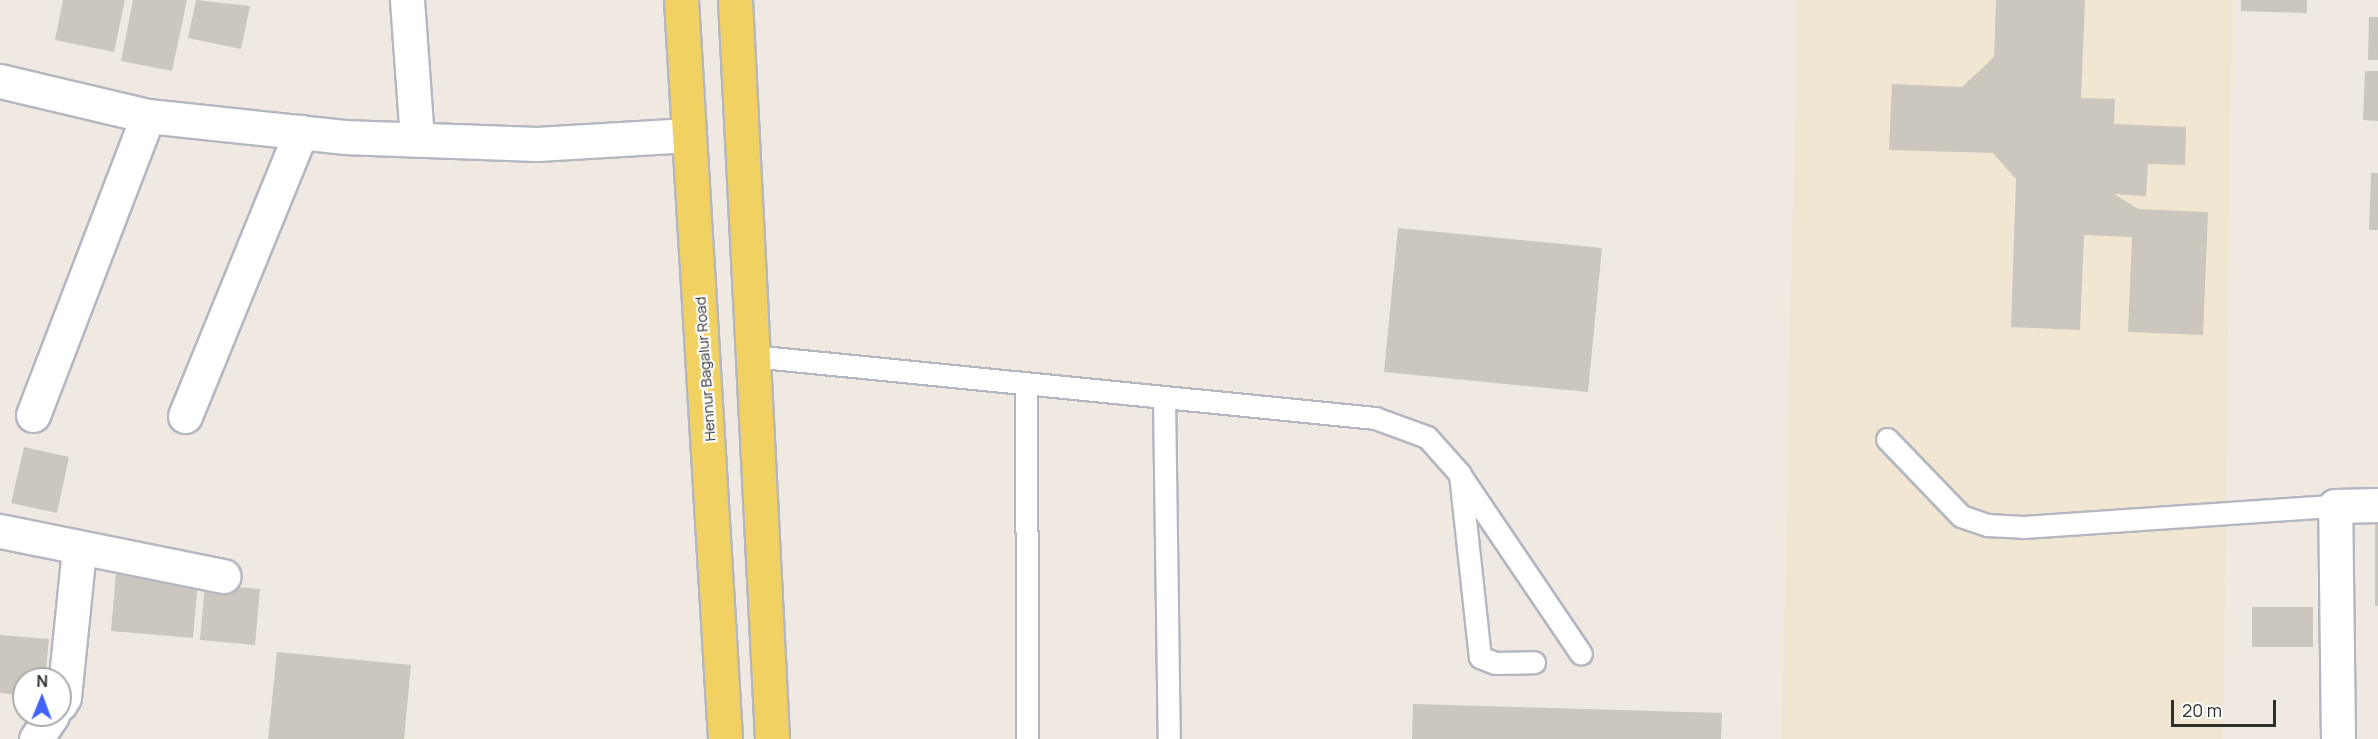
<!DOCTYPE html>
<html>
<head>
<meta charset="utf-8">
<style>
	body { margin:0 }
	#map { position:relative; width:2378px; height:739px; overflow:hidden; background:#efe9e1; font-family:Manrope,sans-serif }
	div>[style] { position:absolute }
	.education>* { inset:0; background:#f0e6d1 }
	.building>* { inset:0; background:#cbc7bf }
	.roads { filter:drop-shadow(2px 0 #b4b7c1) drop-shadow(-2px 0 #b4b7c1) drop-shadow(0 2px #b4b7c1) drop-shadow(0 -2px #b4b7c1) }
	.service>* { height:21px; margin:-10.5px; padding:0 10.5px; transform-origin:10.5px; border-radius:10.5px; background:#fff }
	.minor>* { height:33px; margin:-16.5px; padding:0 16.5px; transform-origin:16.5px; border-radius:16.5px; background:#fff }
	.primary>* { height:33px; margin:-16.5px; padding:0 16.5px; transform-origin:16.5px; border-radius:16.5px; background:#f2d163 }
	span { translate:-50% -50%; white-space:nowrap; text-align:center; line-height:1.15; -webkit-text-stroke:4.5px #fff; paint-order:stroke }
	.street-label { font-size:15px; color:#2e2e2e }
	.north { position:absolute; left:12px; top:667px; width:60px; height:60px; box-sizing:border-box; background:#fff; border:2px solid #ababab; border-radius:50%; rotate:1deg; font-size:16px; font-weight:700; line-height:24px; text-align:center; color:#2e2e2e }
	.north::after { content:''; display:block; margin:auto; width:21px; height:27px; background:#4264fb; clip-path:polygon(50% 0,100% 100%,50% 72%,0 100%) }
	.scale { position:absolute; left:2171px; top:700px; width:105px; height:27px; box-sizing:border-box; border:3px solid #2e2e2e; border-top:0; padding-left:8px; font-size:18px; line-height:21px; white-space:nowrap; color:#2e2e2e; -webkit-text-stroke:4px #fff; paint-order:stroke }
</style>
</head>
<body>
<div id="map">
	<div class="education">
		<div style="clip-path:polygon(1797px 0,2232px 0,2223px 739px,1782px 739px)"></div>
	</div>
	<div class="building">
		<div style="clip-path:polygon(63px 0,125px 0,114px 52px,55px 40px)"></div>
		<div style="clip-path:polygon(133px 0,187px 0,172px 71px,121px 61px)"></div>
		<div style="clip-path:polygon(196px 0,250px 6px,241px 49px,188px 38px)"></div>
		<div style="clip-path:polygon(1996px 0,2085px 0,2081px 98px,2115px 99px,2114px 124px,2186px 127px,2185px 165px,2148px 164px,2146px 196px,2114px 194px,2138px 209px,2208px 212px,2203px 335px,2128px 332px,2132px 237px,2084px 235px,2080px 330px,2011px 327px,2016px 179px,1993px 153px,1889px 150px,1892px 84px,1962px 87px,1994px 57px)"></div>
		<div style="clip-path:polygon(2241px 0,2307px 0,2307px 13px,2241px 11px)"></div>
		<div style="clip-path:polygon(2369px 17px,2378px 17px,2378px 60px,2368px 60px)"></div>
		<div style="clip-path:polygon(2365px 71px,2378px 71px,2378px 121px,2363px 120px)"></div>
		<div style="clip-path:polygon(2371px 173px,2378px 173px,2378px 230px,2369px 230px)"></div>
		<div style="clip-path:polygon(1398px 228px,1602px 248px,1588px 392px,1384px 372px)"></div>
		<div style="clip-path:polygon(24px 447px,69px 457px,57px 513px,11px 503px)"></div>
		<div style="clip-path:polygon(2375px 518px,2378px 518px,2378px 606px,2375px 606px)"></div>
		<div style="clip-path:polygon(116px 573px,198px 580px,193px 638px,111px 631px)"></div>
		<div style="clip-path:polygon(205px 584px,260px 589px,255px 645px,200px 640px)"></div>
		<div style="clip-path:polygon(2252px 607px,2313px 607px,2313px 647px,2252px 647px)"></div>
		<div style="clip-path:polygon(0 635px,49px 639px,45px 679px,24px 679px,24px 696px,0 693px)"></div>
		<div style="clip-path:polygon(277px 652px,411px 665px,404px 739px,268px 739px)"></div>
		<div style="clip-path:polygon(1413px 704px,1722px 713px,1721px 739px,1412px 739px)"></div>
	</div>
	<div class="roads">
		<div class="service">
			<div style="left:752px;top:356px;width:626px;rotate:5.68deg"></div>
			<div style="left:1375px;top:418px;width:55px;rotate:20.1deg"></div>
			<div style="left:1427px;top:437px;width:50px;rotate:48.3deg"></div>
			<div style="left:1460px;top:474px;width:184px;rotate:83.8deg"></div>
			<div style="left:1480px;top:657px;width:16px;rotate:22deg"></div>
			<div style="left:1495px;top:663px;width:39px;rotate:-1deg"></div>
			<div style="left:1026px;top:384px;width:355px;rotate:89.8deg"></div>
			<div style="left:1164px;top:397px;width:342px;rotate:89.2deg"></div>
			<div style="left:1887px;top:439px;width:107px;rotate:46.1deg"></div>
			<div style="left:1961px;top:516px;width:28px;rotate:19deg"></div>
			<div style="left:1987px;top:525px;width:36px;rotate:3deg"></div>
			<div style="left:2023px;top:527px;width:313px;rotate:-3.9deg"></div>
			<div style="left:1462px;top:478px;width:212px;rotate:55.9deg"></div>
		</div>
		<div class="minor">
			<div style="left:407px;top:0;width:140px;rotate:85.9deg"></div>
			<div style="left:0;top:81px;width:152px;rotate:13.3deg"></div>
			<div style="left:148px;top:116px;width:197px;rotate:6.1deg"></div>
			<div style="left:344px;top:137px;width:193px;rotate:2.1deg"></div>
			<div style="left:537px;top:144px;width:152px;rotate:-3.4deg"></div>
			<div style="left:33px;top:415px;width:320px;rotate:-69deg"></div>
			<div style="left:185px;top:416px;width:307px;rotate:-67.8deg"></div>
			<div style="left:0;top:531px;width:228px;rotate:11.4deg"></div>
			<div style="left:60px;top:704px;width:8px;rotate:-60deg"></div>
			<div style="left:64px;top:697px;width:148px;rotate:-84.2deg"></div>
			<div style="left:36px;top:739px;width:29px;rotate:-56deg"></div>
			<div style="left:2338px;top:739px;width:233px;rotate:-90.7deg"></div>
			<div style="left:2335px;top:506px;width:43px;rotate:-1.3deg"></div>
		</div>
		<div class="primary">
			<div style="left:681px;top:0;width:740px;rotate:86.59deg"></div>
			<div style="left:735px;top:0;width:740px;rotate:87.13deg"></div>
		</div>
	</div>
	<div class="street-label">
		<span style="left:705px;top:369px;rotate:-94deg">Hennur Bagalur Road</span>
	</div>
	<div class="north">N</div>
	<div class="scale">20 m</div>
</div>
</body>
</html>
